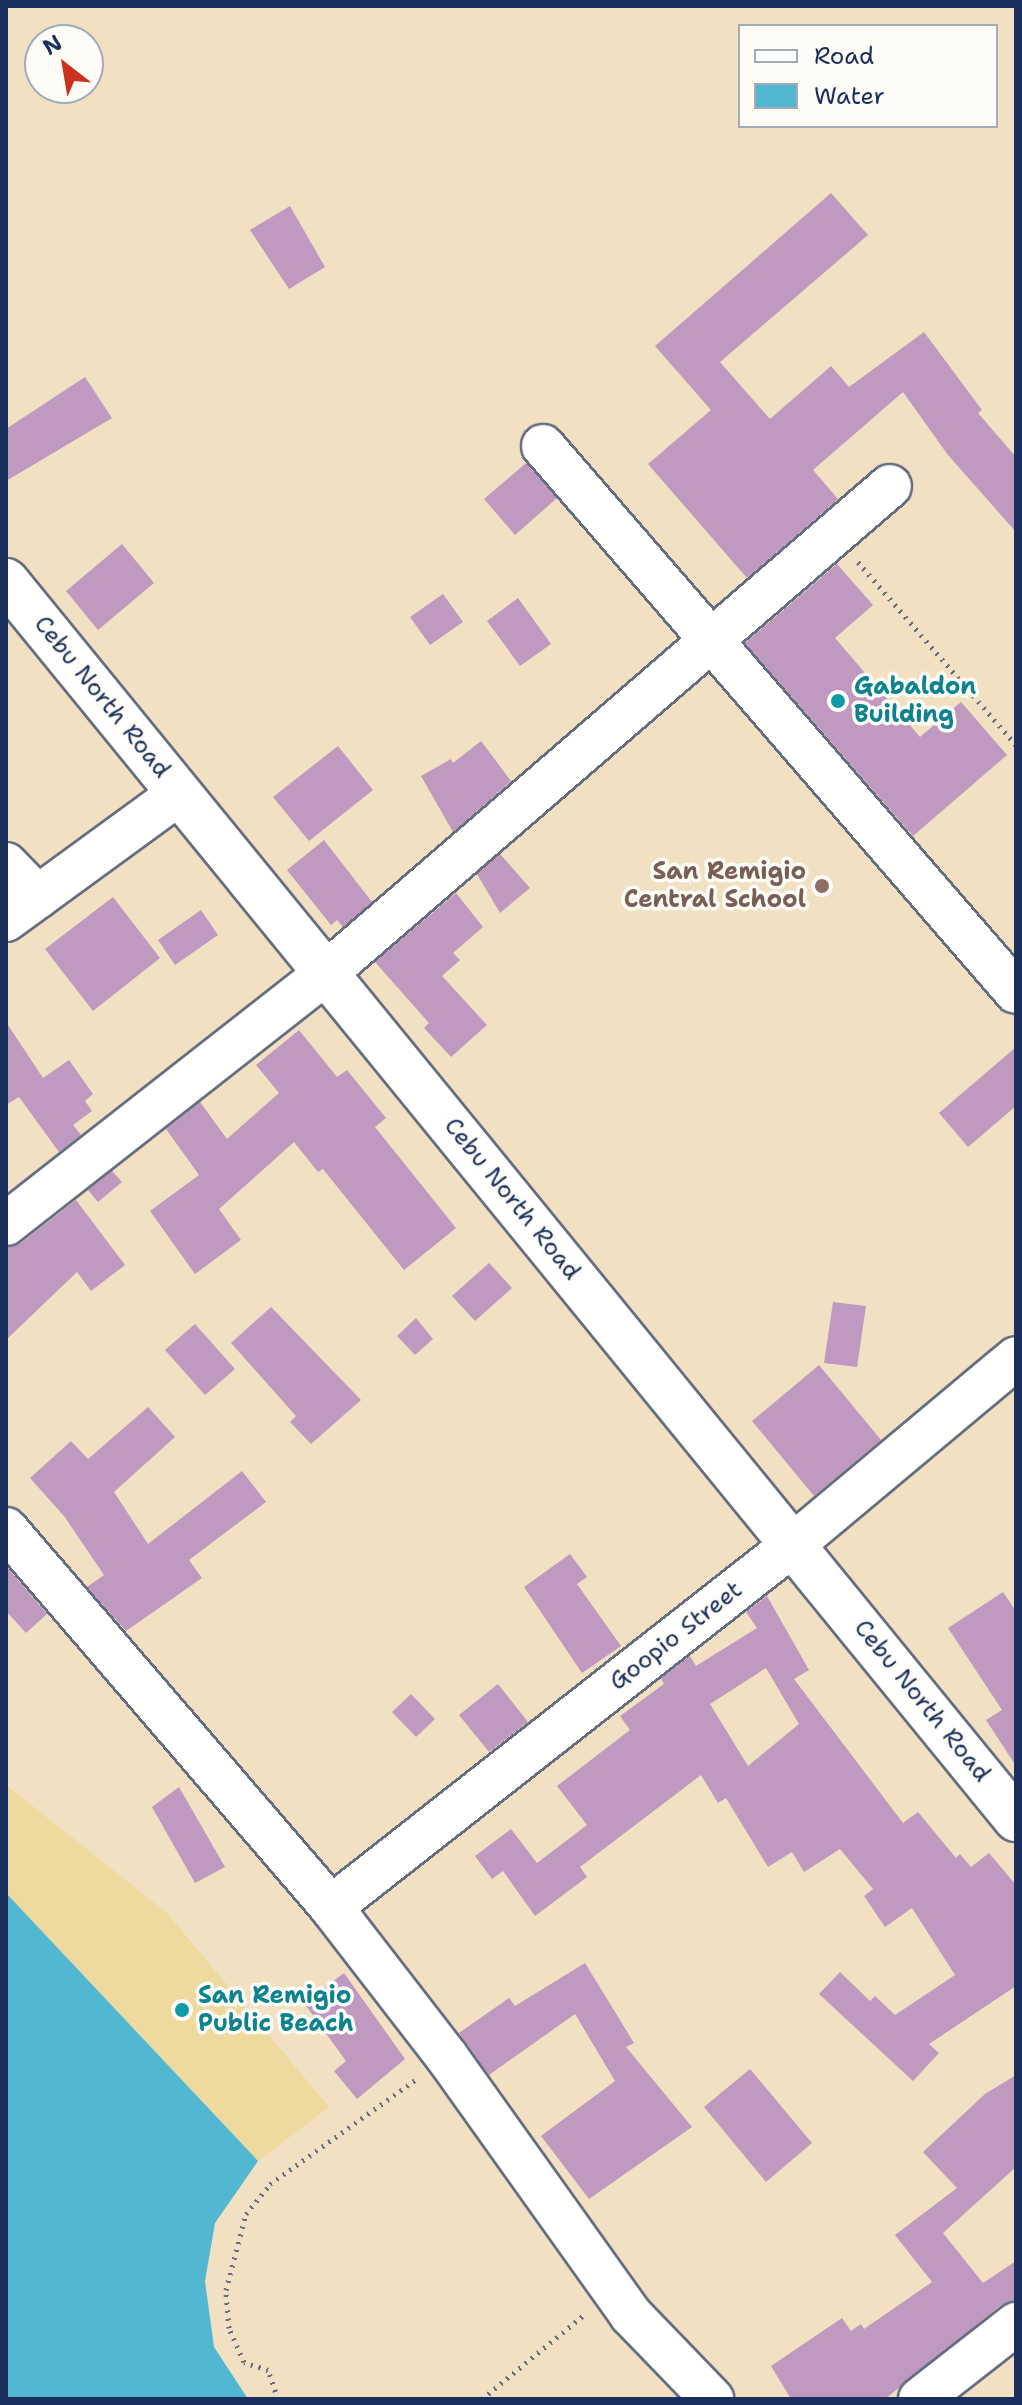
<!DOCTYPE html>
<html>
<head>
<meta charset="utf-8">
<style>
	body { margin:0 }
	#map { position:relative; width:1022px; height:2405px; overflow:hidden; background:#f1e0c2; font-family:"Shantell Sans",sans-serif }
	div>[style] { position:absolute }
	.sand>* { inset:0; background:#eeda9e }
	.water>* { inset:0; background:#52b7d1 }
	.building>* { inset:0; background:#bf99bf }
	.path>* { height:5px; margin-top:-2.5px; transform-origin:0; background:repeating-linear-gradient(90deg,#666d81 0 2px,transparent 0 8px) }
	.roads { filter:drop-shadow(2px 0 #666d81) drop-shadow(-2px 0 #666d81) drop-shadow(0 2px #666d81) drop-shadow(0 -2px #666d81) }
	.minor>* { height:42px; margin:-21px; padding:0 21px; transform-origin:21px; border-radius:21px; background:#fff }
	.major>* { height:44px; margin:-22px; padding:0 22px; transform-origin:22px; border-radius:22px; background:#fff }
	.dots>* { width:22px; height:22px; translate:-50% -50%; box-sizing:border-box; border:4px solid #fdfcf7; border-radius:50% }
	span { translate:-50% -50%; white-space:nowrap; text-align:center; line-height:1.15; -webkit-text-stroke:7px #fdfcf7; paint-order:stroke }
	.culture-label { font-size:24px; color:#0d838f; font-weight:700 }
	.left { translate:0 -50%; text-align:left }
	.street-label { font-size:24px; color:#1b2f5e }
	.education-label { font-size:24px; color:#785e54; font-weight:700 }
	.right { translate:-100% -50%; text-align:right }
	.frame { position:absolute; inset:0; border:8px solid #1b2f5e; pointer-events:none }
	.legend { position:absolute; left:738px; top:24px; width:260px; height:104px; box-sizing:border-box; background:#fdfcf7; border:2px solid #a3aaba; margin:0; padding:10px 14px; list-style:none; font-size:24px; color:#1b2f5e }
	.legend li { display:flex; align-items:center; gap:16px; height:40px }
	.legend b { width:40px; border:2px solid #a3aaba }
	.north { position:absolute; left:24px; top:24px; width:80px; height:80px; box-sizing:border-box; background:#fdfcf7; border:2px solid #a3aaba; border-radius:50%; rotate:329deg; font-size:22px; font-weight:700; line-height:32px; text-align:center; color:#1b2f5e }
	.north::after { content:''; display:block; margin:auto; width:28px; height:36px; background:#c8321e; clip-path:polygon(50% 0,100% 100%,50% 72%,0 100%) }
</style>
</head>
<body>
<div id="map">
	<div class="sand">
		<div style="clip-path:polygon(6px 1785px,167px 1913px,329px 2107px,258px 2161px,6px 1893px)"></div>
	</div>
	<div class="water">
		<div style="clip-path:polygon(6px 1893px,258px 2161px,215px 2223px,205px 2281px,214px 2347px,248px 2399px,6px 2399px)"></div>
	</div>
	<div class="building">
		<div style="clip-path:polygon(831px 193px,868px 235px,720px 362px,770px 419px,831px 366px,849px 387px,924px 332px,982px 410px,978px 413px,1016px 457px,1016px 532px,948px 455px,903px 392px,813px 470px,838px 499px,747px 578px,648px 464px,711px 410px,655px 346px)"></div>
		<div style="clip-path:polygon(290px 206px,325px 267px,289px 289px,250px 230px)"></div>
		<div style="clip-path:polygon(85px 377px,112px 418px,6px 481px,6px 429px)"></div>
		<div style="clip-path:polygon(526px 463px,557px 498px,515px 535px,484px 499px)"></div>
		<div style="clip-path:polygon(122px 544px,154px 583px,98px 630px,66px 591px)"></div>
		<div style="clip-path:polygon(837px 564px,873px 605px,835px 638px,920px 737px,961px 702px,1007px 755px,913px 836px,745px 643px)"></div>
		<div style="clip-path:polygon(443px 594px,463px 622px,430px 645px,410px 617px)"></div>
		<div style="clip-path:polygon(518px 598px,551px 644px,520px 666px,487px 621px)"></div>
		<div style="clip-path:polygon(481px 741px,511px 781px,453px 832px,421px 776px,451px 759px,453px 763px)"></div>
		<div style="clip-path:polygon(338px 746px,373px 790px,309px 841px,273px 797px)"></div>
		<div style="clip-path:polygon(324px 840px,372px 902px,343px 927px,337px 920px,331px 925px,287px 870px)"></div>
		<div style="clip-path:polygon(500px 854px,530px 888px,500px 913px,477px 874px)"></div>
		<div style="clip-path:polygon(456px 893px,483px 927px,453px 953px,460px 960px,442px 976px,487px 1025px,451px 1057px,424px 1028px,429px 1023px,375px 962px)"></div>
		<div style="clip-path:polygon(113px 897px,160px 958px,93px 1011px,45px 949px)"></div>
		<div style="clip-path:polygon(201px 910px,218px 935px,175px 965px,158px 940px)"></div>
		<div style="clip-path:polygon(6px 1022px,43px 1078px,69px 1060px,93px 1094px,85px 1101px,92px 1111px,73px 1125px,81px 1135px,59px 1152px,19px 1097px,6px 1105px)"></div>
		<div style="clip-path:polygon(299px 1030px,337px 1077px,347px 1070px,386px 1118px,375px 1127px,456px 1228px,404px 1270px,323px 1169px,318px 1172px,294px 1142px,219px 1209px,241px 1240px,195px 1274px,150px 1211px,199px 1175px,166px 1129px,200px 1102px,227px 1139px,279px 1093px,256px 1065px)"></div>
		<div style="clip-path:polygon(1016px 1047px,1016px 1106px,968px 1147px,939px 1113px)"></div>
		<div style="clip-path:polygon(112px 1171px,122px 1182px,98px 1202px,88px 1190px)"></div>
		<div style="clip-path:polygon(76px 1200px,125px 1265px,91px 1291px,77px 1272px,6px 1340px,6px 1247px,21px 1243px)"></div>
		<div style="clip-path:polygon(489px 1263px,512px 1288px,475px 1321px,452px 1296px)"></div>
		<div style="clip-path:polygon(833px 1302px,866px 1306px,857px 1367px,824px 1363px)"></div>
		<div style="clip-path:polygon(271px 1307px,361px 1400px,311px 1444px,290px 1422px,296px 1416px,231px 1343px)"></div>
		<div style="clip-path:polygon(416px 1318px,433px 1339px,415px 1355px,397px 1336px)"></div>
		<div style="clip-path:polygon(195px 1324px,235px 1369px,205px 1395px,165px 1350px)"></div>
		<div style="clip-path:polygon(819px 1365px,881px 1440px,814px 1496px,752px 1421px)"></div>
		<div style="clip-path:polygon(148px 1407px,175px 1437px,114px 1492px,148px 1544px,242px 1471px,266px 1502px,189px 1560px,202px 1578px,126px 1631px,87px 1587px,104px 1575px,64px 1516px,30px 1478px,71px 1441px,88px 1459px)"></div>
		<div style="clip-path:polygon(570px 1554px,587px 1577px,577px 1584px,621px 1646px,582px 1673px,524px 1587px)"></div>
		<div style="clip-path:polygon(6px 1566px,47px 1614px,26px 1633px,6px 1611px)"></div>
		<div style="clip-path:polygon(1003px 1592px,1016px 1611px,1016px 1766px,986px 1720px,1002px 1710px,948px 1628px)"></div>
		<div style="clip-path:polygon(evenodd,767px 1596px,809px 1670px,794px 1679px,903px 1823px,918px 1812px,956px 1858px,960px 1854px,971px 1867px,989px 1853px,1016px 1885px,1016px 1986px,929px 2044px,939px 2053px,913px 2081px,819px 1994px,840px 1972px,870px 2001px,875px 1996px,895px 2015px,955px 1975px,912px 1908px,885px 1927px,864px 1896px,873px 1889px,840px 1849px,804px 1872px,792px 1852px,768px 1867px,726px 1798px,718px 1803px,701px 1775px,580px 1867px,587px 1877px,535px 1916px,503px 1871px,492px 1879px,475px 1856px,511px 1829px,537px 1863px,587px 1825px,557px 1786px,630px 1730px,620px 1716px,664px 1684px,661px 1678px,690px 1656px,696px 1666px,757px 1628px,746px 1612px,767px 1596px,766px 1668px,799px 1724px,748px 1766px,710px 1704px,766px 1668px)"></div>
		<div style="clip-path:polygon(498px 1684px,528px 1722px,489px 1752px,459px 1715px)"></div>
		<div style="clip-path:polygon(411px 1694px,435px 1719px,416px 1737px,392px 1712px)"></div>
		<div style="clip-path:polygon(179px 1787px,225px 1867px,195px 1883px,152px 1807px)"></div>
		<div style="clip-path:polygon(585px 1963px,634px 2043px,626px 2047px,692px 2127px,589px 2199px,541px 2136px,615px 2081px,575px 2014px,489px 2075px,459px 2033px,509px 1998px,515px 2006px)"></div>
		<div style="clip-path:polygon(344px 1973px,405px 2059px,357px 2099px,334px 2071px,346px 2061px,304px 2003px)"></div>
		<div style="clip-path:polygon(750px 2069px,812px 2143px,766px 2182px,704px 2107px)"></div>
		<div style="clip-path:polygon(1016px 2075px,1016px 2167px,943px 2233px,983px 2283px,1016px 2261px,1016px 2301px,1001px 2305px,885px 2399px,791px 2399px,771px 2366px,842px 2318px,851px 2331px,861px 2324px,864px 2329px,932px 2282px,895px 2235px,957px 2188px,923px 2152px,985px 2094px)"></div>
	</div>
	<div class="path">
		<div style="left:858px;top:562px;width:242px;rotate:49.2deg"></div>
		<div style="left:278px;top:2399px;width:31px;rotate:-109deg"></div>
		<div style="left:268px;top:2370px;width:25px;rotate:-162deg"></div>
		<div style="left:244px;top:2362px;width:37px;rotate:-114deg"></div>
		<div style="left:229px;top:2328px;width:38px;rotate:-95deg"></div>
		<div style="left:226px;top:2290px;width:79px;rotate:-75.3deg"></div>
		<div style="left:246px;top:2214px;width:38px;rotate:-51deg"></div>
		<div style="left:270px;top:2184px;width:182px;rotate:-35.6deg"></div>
		<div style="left:482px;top:2399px;width:134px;rotate:-39.5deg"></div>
	</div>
	<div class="roads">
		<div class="minor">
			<div style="left:543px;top:446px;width:722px;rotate:49.1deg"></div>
			<div style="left:6px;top:864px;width:46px;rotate:45.9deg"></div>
			<div style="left:6px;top:920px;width:215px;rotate:-36.1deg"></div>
			<div style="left:6px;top:1224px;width:407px;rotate:-38.1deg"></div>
			<div style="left:326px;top:973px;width:745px;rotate:-40.81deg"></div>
			<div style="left:6px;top:1529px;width:499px;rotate:49.3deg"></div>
			<div style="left:331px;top:1907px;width:190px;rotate:52.3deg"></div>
			<div style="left:447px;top:2057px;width:317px;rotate:54.5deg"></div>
			<div style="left:631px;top:2315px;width:117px;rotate:46deg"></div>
			<div style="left:331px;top:1907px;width:590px;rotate:-38.11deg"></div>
			<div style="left:795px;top:1543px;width:288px;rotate:-39.9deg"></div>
			<div style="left:920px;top:2399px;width:122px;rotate:-38deg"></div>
		</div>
		<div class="major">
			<div style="left:6px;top:581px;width:1598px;rotate:50.79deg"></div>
		</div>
	</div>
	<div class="dots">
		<div style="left:838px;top:701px;background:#0f9aa8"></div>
		<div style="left:822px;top:886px;background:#8d6e63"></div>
		<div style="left:182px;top:2010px;background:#0f9aa8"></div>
	</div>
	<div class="culture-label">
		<span class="left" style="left:854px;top:701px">Gabaldon<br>Building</span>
		<span class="left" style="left:198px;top:2010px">San Remigio<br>Public Beach</span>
	</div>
	<div class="street-label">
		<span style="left:102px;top:697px;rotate:51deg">Cebu North Road</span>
		<span style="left:512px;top:1199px;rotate:51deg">Cebu North Road</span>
		<span style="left:676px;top:1636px;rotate:-38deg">Goopio Street</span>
		<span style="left:922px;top:1701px;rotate:51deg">Cebu North Road</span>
	</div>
	<div class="education-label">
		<span class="right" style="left:806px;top:886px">San Remigio<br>Central School</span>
	</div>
	<div class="frame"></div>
	<ul class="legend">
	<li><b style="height:10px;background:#fff"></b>Road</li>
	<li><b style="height:22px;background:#52b7d1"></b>Water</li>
	</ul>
	<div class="north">N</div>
</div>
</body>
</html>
